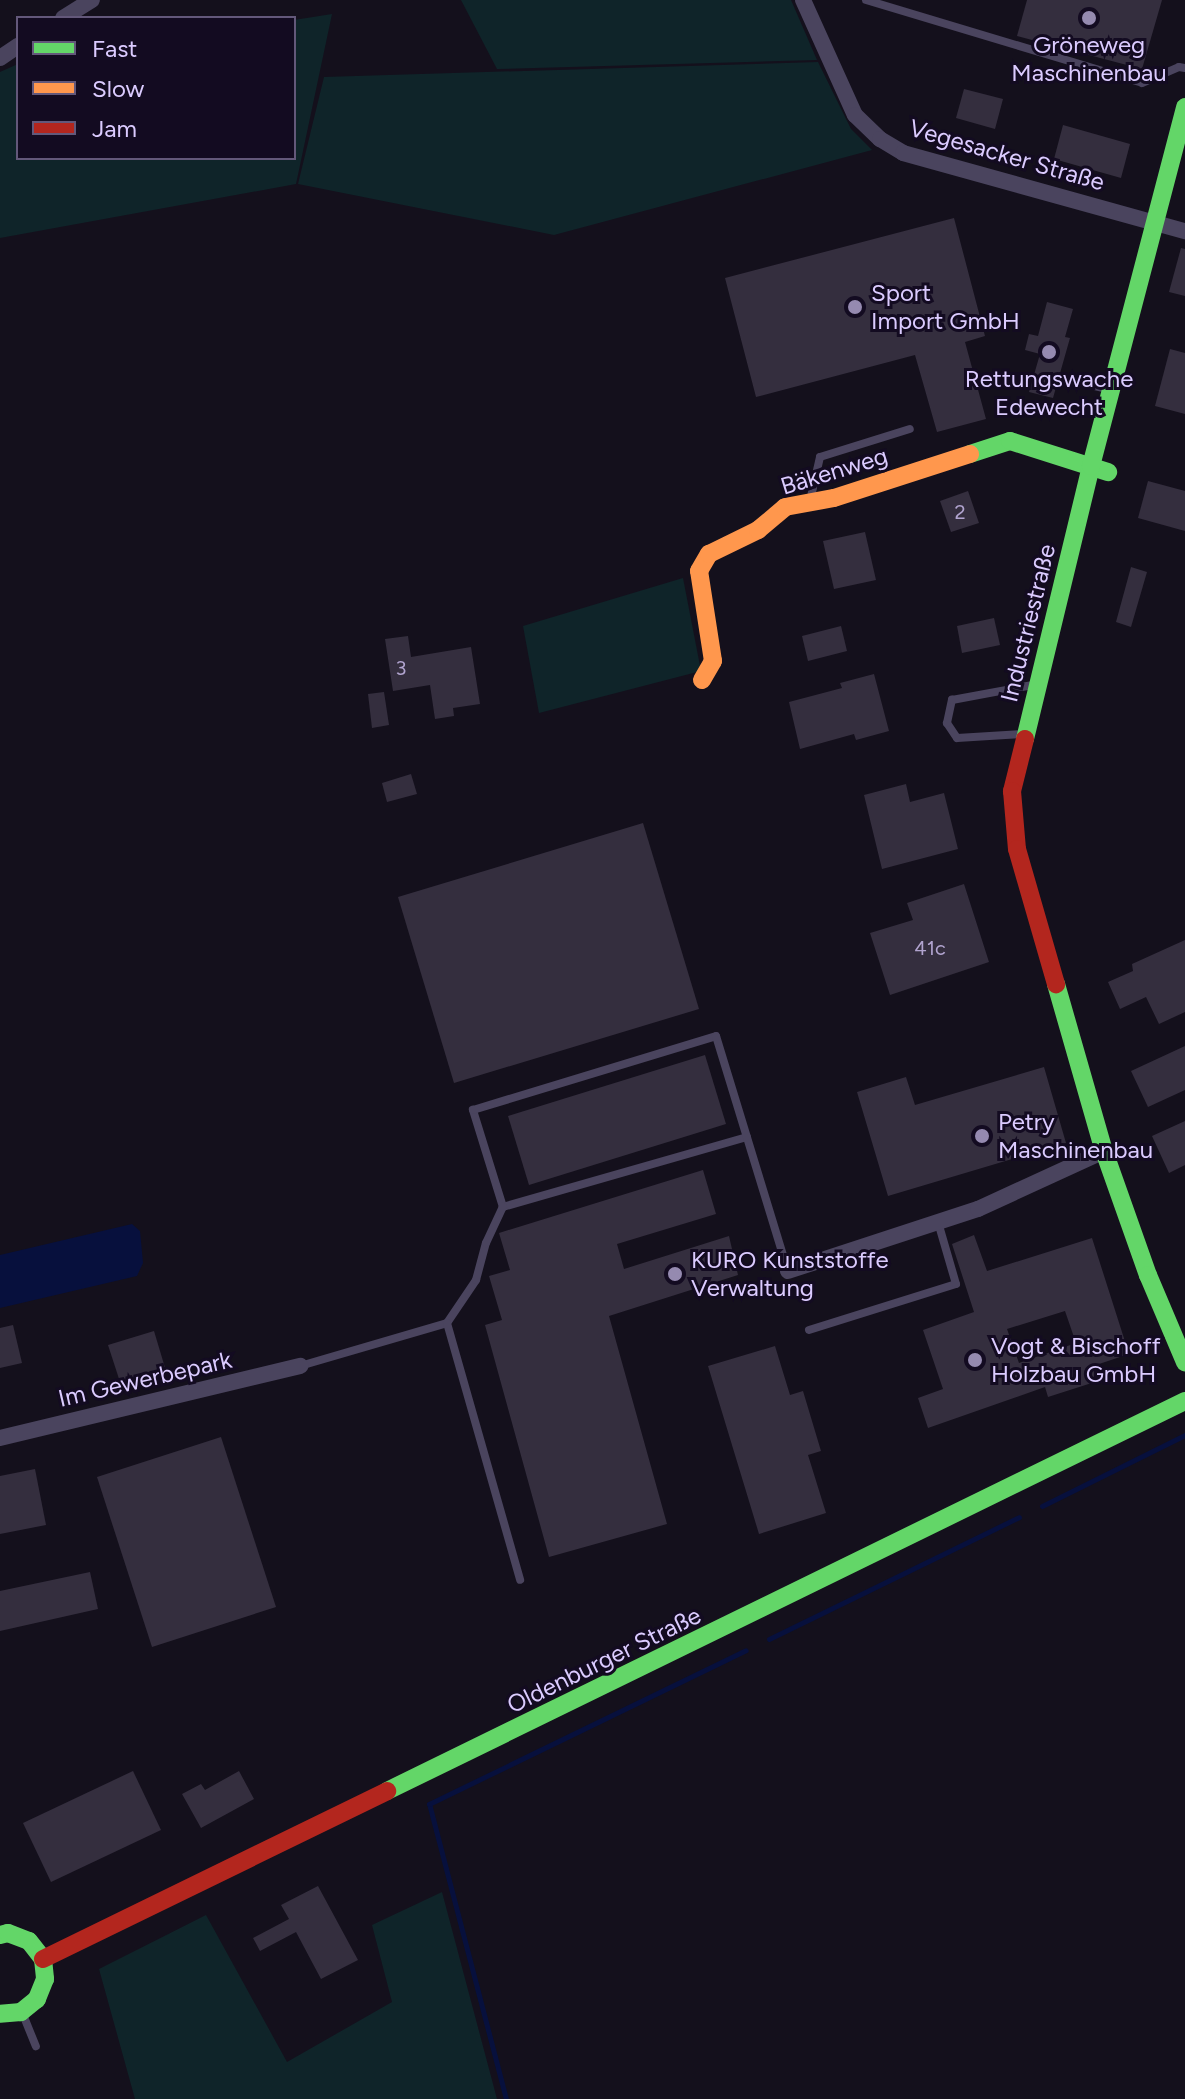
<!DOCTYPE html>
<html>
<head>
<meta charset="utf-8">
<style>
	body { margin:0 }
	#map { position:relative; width:1185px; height:2099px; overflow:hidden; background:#14101c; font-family:Figtree,sans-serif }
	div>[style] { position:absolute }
	.green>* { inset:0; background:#0f2429 }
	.water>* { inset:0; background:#07103d }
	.stream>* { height:5px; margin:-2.5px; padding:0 2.5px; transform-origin:2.5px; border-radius:2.5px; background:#07103d }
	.building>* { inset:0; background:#342e3e }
	.lane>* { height:8px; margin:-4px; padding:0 4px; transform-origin:4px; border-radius:4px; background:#4a445e }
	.street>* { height:16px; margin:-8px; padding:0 8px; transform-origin:8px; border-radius:8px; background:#4a445e }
	.fast>* { height:18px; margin:-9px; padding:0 9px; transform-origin:9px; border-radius:9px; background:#63d668 }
	.slow>* { height:18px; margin:-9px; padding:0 9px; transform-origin:9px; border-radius:9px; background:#ff974d }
	.jam>* { height:18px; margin:-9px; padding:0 9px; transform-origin:9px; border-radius:9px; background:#b3261e }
	.dots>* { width:22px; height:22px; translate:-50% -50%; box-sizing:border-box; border:4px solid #130b21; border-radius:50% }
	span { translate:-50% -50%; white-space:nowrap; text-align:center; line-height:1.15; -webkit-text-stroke:6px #130b21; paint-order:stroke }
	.number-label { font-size:20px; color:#b1a4cf }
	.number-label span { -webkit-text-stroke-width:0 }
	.poi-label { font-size:24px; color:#dbcbff }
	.left { translate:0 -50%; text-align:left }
	.street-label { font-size:24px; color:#dbcbff }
	.legend { position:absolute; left:16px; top:16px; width:280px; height:144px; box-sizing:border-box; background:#130b21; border:2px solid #63587a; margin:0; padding:10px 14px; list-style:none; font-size:24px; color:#dbcbff }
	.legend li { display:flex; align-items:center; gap:16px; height:40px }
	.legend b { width:40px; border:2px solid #63587a }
</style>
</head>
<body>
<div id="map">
	<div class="green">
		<div style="clip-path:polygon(461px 0,791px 0,817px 60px,497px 69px)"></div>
		<div style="clip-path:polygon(332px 14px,296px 184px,0 238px,0 72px,18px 64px,18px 158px,294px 158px,294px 20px)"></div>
		<div style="clip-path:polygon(818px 62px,851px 129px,872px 150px,554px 235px,298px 184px,324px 77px)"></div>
		<div style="clip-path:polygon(683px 578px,701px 671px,539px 713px,523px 626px)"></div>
		<div style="clip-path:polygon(442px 1892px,497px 2099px,135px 2099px,99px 1969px,206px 1915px,287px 2062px,392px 2002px,372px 1925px)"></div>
	</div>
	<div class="water">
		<div style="clip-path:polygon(132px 1224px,140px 1231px,143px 1263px,137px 1276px,0 1308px,0 1255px)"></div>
	</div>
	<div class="stream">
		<div style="left:1042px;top:1506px;width:160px;rotate:-26.4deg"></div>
		<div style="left:769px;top:1639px;width:278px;rotate:-26deg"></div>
		<div style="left:506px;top:2099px;width:305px;rotate:-104.6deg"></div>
		<div style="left:429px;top:1804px;width:352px;rotate:-25.9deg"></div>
	</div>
	<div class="building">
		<div style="clip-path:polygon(1027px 0,1162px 0,1142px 69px,1017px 36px)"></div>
		<div style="clip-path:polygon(964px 89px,1003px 99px,995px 129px,956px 118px)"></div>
		<div style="clip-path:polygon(1063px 125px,1130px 144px,1121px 178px,1054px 159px)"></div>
		<div style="clip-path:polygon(954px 218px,985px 336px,965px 342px,986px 419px,937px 432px,915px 355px,756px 397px,725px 278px)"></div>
		<div style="clip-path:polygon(1181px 248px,1185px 249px,1185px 296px,1169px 292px)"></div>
		<div style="clip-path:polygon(1047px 302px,1073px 309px,1065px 337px,1070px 338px,1053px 398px,1029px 392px,1040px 354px,1025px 350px,1029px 334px,1038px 336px)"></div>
		<div style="clip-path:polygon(1170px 349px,1185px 353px,1185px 414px,1155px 406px)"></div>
		<div style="clip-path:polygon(1148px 481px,1185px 491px,1185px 531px,1138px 518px)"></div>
		<div style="clip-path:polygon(968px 491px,979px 523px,951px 532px,940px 501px)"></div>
		<div style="clip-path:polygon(865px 532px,876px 580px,834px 589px,823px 541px)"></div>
		<div style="clip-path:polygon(1131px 567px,1147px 572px,1131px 627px,1116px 622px)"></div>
		<div style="clip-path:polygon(994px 618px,1000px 645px,962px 653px,957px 626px)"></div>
		<div style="clip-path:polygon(841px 626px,847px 651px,808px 661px,802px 636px)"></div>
		<div style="clip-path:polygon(408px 636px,411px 657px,471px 647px,480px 704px,453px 708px,454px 716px,435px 719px,430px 685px,393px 691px,385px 639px)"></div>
		<div style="clip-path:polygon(874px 674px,889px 731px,856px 740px,854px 734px,800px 749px,789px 702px,842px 688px,840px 683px)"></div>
		<div style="clip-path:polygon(384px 692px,389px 725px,372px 728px,368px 694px)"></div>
		<div style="clip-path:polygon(411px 774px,417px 794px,387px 802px,382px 783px)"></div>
		<div style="clip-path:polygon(906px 784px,910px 802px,944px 793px,958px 849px,882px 869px,864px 795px)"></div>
		<div style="clip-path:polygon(643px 823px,699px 1009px,454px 1083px,398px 897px)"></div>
		<div style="clip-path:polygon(964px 884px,989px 962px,890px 995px,870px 933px,913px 920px,907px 903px)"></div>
		<div style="clip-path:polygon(1185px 940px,1185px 1012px,1159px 1024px,1146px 997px,1120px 1009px,1108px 982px,1133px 971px,1132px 964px)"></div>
		<div style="clip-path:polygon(1185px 1046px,1185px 1090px,1148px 1107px,1131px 1071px)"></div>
		<div style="clip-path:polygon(705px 1055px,726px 1124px,529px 1185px,508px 1116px)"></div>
		<div style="clip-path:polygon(1044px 1067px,1066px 1143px,888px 1196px,857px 1092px,906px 1077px,915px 1105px)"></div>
		<div style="clip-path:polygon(1185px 1121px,1185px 1165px,1169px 1173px,1152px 1136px)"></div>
		<div style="clip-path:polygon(703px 1170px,716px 1214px,617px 1244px,624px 1269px,729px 1236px,738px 1275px,609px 1316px,667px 1524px,549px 1557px,485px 1325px,502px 1320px,489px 1276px,510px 1270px,499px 1233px)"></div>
		<div style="clip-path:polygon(evenodd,974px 1235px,987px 1271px,1092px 1238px,1129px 1354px,1093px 1366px,1098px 1381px,1048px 1397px,1045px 1387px,928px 1428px,918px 1398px,943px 1389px,923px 1330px,974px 1312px,952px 1244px,974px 1235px,1065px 1311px,1076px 1343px,1019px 1363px,1007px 1329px,1065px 1311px)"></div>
		<div style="clip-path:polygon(13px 1325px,22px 1363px,0 1368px,0 1328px)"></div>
		<div style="clip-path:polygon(154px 1331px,166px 1371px,121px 1385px,108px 1345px)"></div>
		<div style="clip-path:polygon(775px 1346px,790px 1395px,803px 1391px,821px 1451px,808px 1455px,826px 1513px,759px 1534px,708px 1366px)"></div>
		<div style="clip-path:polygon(221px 1437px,276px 1607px,152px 1647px,97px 1477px)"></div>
		<div style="clip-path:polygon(35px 1469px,46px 1525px,0 1534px,0 1476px)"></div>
		<div style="clip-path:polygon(90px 1572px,98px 1609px,0 1631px,0 1591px)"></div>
		<div style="clip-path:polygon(133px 1771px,161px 1830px,51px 1882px,23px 1823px)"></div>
		<div style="clip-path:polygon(239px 1771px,254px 1799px,201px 1828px,182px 1794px,201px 1784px,205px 1790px)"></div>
		<div style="clip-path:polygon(318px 1886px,358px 1960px,321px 1979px,296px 1932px,260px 1951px,253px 1938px,289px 1919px,281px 1905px)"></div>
	</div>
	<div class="lane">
		<div style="left:866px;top:0;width:288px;rotate:16.7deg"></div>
		<div style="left:1142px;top:83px;width:40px;rotate:-23.4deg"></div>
		<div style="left:1179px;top:67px;width:6px;rotate:9deg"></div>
		<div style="left:1069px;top:380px;width:43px;rotate:13.4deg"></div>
		<div style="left:810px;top:501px;width:45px;rotate:-77.2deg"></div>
		<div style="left:820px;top:457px;width:94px;rotate:-17.3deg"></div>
		<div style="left:1023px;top:734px;width:66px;rotate:176.5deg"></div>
		<div style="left:957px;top:738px;width:18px;rotate:-124deg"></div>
		<div style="left:947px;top:723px;width:24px;rotate:-78deg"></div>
		<div style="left:952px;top:700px;width:82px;rotate:-10.5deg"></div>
		<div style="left:747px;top:1137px;width:254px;rotate:164deg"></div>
		<div style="left:503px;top:1207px;width:102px;rotate:-107.2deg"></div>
		<div style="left:473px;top:1110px;width:254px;rotate:-16.9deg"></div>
		<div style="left:716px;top:1036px;width:246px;rotate:73deg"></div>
		<div style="left:447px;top:1323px;width:52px;rotate:-56deg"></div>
		<div style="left:476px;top:1280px;width:38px;rotate:-75deg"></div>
		<div style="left:486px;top:1243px;width:40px;rotate:-65deg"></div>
		<div style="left:809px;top:1330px;width:154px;rotate:-17.4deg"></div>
		<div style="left:956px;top:1284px;width:65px;rotate:-106.2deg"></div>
		<div style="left:300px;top:1366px;width:153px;rotate:-16.3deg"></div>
		<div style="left:447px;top:1323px;width:267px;rotate:74.1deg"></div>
		<div style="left:22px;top:2012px;width:37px;rotate:68deg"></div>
	</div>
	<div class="street">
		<div style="left:803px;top:0;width:126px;rotate:65.7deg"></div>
		<div style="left:855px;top:115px;width:35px;rotate:44deg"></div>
		<div style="left:880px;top:139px;width:27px;rotate:31deg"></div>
		<div style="left:903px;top:153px;width:293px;rotate:15.5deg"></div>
		<div style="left:63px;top:18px;width:34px;rotate:-32deg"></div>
		<div style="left:0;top:58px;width:22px;rotate:-34deg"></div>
		<div style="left:788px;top:1271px;width:200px;rotate:-18.1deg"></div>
		<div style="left:978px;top:1209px;width:139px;rotate:-24.7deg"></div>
		<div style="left:0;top:1438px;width:309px;rotate:-13.5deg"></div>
	</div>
	<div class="fast">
		<div style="left:970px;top:454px;width:42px;rotate:-18deg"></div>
		<div style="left:1010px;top:441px;width:103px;rotate:17.6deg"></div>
		<div style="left:1025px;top:739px;width:281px;rotate:-76.4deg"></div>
		<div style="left:1091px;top:466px;width:371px;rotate:-75.3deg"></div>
		<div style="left:1056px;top:984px;width:174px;rotate:74deg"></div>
		<div style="left:1104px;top:1151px;width:132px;rotate:70.5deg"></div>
		<div style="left:1148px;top:1275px;width:95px;rotate:67deg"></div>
		<div style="left:387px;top:1791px;width:888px;rotate:-26.05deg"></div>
		<div style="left:0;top:1935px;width:8px;rotate:-14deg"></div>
		<div style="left:8px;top:1933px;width:22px;rotate:21deg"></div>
		<div style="left:29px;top:1941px;width:23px;rotate:52deg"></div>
		<div style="left:43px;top:1959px;width:20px;rotate:84deg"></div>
		<div style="left:45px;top:1979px;width:22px;rotate:112deg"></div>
		<div style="left:37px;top:1999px;width:21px;rotate:141deg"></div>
		<div style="left:21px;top:2012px;width:21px;rotate:175deg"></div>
	</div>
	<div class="slow">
		<div style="left:702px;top:680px;width:22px;rotate:-60deg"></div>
		<div style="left:713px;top:661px;width:91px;rotate:-98.8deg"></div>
		<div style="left:699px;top:571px;width:20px;rotate:-60deg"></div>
		<div style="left:709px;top:554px;width:55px;rotate:-26.1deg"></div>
		<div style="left:758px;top:530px;width:35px;rotate:-40deg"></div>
		<div style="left:785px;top:507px;width:50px;rotate:-10.4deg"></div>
		<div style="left:834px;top:498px;width:143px;rotate:-17.9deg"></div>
	</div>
	<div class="jam">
		<div style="left:1025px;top:739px;width:54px;rotate:104deg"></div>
		<div style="left:1012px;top:791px;width:58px;rotate:85.1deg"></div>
		<div style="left:1017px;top:849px;width:141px;rotate:73.9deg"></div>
		<div style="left:43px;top:1959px;width:383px;rotate:-26deg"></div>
	</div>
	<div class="dots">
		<div style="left:1089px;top:18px;background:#958ab0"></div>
		<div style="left:855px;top:307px;background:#958ab0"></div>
		<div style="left:1049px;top:352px;background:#958ab0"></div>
		<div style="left:982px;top:1136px;background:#958ab0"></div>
		<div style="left:675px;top:1274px;background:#958ab0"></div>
		<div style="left:975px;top:1360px;background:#958ab0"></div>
	</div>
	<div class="number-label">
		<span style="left:960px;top:512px">2</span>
		<span style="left:401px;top:668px">3</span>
		<span style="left:930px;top:948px">41c</span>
	</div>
	<div class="poi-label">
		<span style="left:1089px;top:59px">Gröneweg<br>Maschinenbau</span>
		<span class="left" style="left:871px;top:307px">Sport<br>Import GmbH</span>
		<span style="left:1049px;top:393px">Rettungswache<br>Edewecht</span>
		<span class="left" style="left:998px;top:1136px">Petry<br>Maschinenbau</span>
		<span class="left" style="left:691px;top:1274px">KURO Kunststoffe<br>Verwaltung</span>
		<span class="left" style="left:991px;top:1360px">Vogt &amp; Bischoff<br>Holzbau GmbH</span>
	</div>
	<div class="street-label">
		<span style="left:1007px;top:155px;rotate:16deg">Vegesacker Straße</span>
		<span style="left:834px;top:471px;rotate:-17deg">Bäkenweg</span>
		<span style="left:1028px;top:623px;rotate:-76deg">Industriestraße</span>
		<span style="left:145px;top:1379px;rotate:-13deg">Im Gewerbepark</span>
		<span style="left:604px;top:1660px;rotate:-26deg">Oldenburger Straße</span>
	</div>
	<ul class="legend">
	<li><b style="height:10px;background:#63d668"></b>Fast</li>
	<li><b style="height:10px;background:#ff974d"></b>Slow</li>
	<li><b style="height:10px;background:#b3261e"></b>Jam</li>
	</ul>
</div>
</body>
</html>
